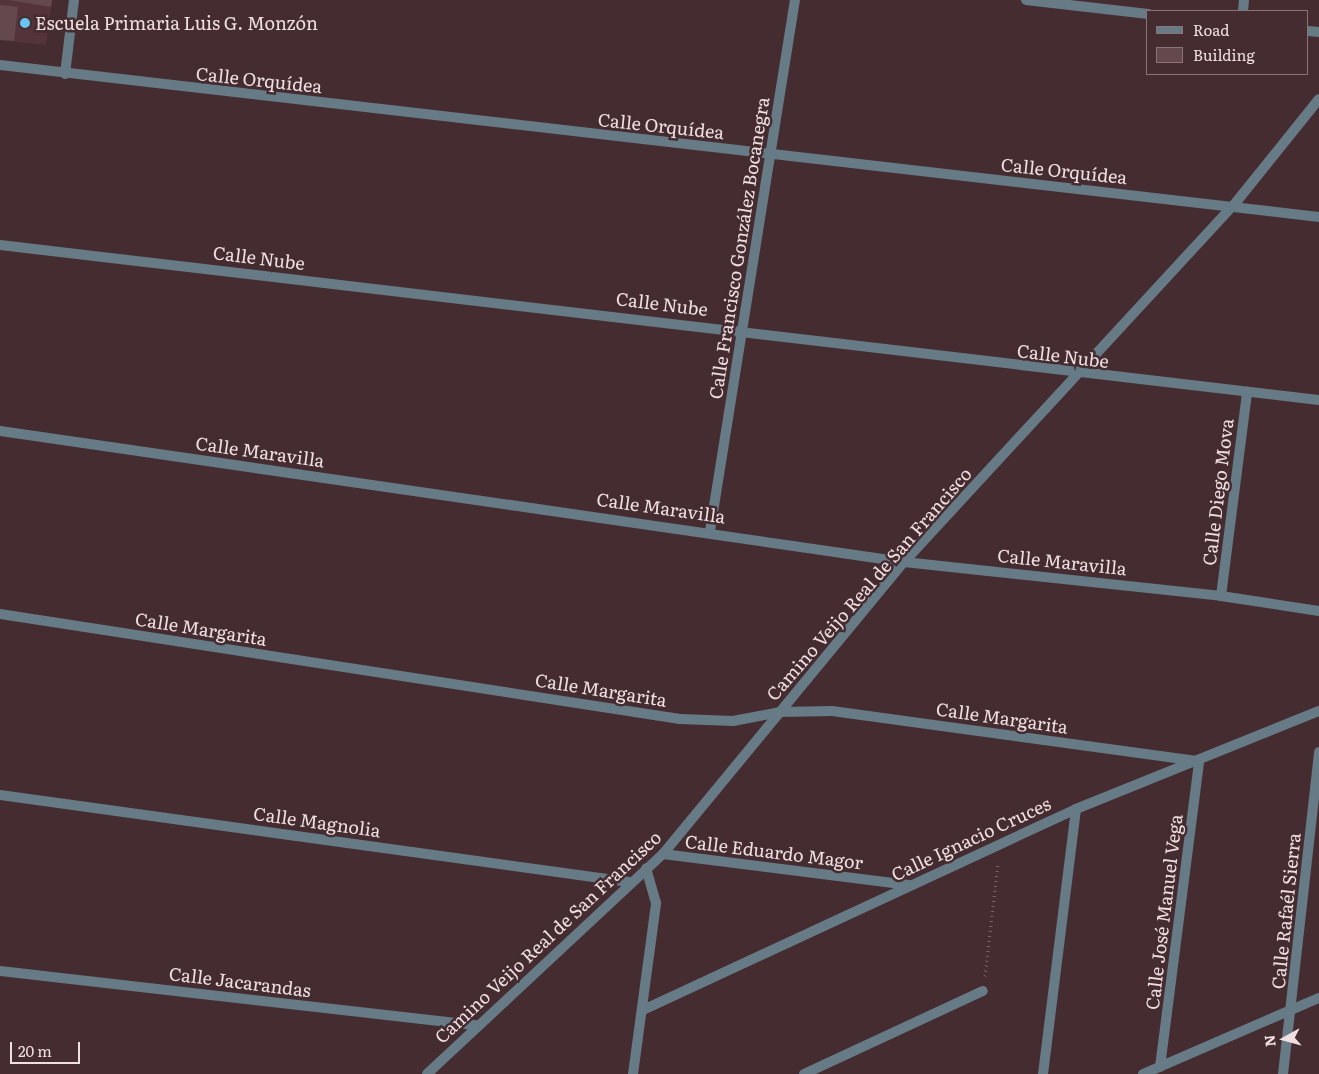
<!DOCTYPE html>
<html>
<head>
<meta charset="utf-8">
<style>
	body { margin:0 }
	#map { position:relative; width:1319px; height:1074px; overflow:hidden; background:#452c31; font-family:Literata,serif }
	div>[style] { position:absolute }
	.built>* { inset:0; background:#54343a }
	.building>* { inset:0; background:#63484d }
	.path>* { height:3px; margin-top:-1.5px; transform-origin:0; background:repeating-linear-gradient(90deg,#7c666a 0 1px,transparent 0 5px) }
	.minor>* { height:10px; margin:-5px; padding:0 5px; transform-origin:5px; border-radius:5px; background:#667b86 }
	.dots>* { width:14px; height:14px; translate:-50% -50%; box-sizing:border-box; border:2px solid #452c31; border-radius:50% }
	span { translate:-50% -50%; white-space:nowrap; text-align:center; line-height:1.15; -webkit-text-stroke:5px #452c31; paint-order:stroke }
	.poi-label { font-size:18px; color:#efdfe1 }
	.left { translate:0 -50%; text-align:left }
	.street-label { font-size:18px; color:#efdfe1 }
	.legend { position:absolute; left:1146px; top:10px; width:162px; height:65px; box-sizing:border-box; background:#452c31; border:1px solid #897477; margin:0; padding:6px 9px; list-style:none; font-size:15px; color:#efdfe1 }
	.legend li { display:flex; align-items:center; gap:10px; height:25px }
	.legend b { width:25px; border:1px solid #897477 }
	.north { position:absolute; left:1259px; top:1014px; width:50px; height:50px; -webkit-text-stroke:4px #452c31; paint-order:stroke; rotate:263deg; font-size:14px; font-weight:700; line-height:20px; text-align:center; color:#efdfe1 }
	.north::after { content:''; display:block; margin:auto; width:18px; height:22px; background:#efdfe1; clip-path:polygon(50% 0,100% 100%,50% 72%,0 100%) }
	.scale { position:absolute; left:10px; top:1042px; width:70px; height:22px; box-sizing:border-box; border:2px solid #efdfe1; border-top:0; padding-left:6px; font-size:15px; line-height:18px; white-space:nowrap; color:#efdfe1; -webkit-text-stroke:4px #452c31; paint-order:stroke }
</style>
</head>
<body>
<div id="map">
	<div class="built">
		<div style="clip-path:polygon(0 0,52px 0,46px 45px,0 40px)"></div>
	</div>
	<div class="building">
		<div style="clip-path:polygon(9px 0,52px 0,51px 7px)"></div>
		<div style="clip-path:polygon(0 5px,18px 7px,14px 41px,0 40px)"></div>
	</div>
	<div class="path">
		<div style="left:985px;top:976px;width:114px;rotate:-83.4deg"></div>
	</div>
	<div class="minor">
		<div style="left:1026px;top:0;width:123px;rotate:6.5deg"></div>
		<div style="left:1243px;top:11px;width:11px;rotate:-85deg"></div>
		<div style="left:1308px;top:31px;width:11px;rotate:5deg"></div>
		<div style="left:0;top:65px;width:1328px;rotate:6.57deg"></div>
		<div style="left:65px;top:74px;width:75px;rotate:-83.1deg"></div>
		<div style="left:0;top:245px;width:1328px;rotate:6.7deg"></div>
		<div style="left:0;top:431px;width:913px;rotate:8.25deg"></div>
		<div style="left:904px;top:562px;width:319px;rotate:6.1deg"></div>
		<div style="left:1221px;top:596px;width:99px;rotate:8.7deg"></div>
		<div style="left:710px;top:531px;width:538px;rotate:-80.91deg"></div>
		<div style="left:1221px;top:596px;width:206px;rotate:-82.7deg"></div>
		<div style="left:0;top:614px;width:688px;rotate:8.78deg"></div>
		<div style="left:680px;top:719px;width:53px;rotate:2.2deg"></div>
		<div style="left:733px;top:721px;width:48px;rotate:-10.8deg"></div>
		<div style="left:780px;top:712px;width:52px;rotate:-1.1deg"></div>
		<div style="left:832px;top:711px;width:370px;rotate:7.8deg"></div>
		<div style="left:0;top:795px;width:635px;rotate:7.87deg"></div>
		<div style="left:663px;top:854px;width:248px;rotate:7.2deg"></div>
		<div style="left:0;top:971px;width:479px;rotate:6.5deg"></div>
		<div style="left:643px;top:1010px;width:477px;rotate:-24.9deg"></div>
		<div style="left:1076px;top:809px;width:262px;rotate:-22deg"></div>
		<div style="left:1160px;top:1067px;width:308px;rotate:-82.7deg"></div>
		<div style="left:427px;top:1074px;width:323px;rotate:-43deg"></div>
		<div style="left:663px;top:854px;width:379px;rotate:-50.5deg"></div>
		<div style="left:904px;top:562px;width:485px;rotate:-47.3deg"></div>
		<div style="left:1233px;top:206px;width:137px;rotate:-51.2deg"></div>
		<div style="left:633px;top:1074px;width:173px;rotate:-82.3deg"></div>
		<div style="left:656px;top:903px;width:36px;rotate:-106deg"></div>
		<div style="left:804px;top:1074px;width:197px;rotate:-24.9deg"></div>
		<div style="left:1043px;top:1074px;width:267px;rotate:-82.9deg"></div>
		<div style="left:1143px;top:1074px;width:192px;rotate:-23.4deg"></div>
		<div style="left:1283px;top:1074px;width:324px;rotate:-83.6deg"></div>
	</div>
	<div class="dots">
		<div style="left:25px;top:23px;background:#68c4f0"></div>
	</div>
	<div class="poi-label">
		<span class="left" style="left:35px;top:23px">Escuela Primaria Luis G. Monzón</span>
	</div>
	<div class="street-label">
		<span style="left:259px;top:80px;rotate:6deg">Calle Orquídea</span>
		<span style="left:661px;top:126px;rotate:6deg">Calle Orquídea</span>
		<span style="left:1064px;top:171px;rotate:6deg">Calle Orquídea</span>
		<span style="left:739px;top:248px;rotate:-81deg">Calle Francisco González Bocanegra</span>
		<span style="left:259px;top:258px;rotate:7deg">Calle Nube</span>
		<span style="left:662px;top:304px;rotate:7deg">Calle Nube</span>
		<span style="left:1063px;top:356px;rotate:7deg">Calle Nube</span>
		<span style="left:260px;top:452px;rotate:8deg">Calle Maravilla</span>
		<span style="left:1218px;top:492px;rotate:-83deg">Calle Diego Mova</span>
		<span style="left:661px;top:508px;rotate:8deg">Calle Maravilla</span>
		<span style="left:1062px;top:562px;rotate:6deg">Calle Maravilla</span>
		<span style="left:869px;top:584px;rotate:-49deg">Camino Veijo Real de San Francisco</span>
		<span style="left:201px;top:629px;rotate:9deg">Calle Margarita</span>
		<span style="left:601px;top:690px;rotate:9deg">Calle Margarita</span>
		<span style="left:1002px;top:718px;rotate:8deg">Calle Margarita</span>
		<span style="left:317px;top:822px;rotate:8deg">Calle Magnolia</span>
		<span style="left:971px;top:839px;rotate:-25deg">Calle Ignacio Cruces</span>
		<span style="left:774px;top:852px;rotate:7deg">Calle Eduardo Magor</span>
		<span style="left:1286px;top:911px;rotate:-84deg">Calle Rafaél Sierra</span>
		<span style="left:1164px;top:912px;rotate:-83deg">Calle José Manuel Vega</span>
		<span style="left:548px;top:937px;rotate:-43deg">Camino Veijo Real de San Francisco</span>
		<span style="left:240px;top:982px;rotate:7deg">Calle Jacarandas</span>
	</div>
	<ul class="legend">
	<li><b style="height:6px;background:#667b86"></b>Road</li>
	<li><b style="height:14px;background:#63484d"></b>Building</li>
	</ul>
	<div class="north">N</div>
	<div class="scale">20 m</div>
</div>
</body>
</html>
